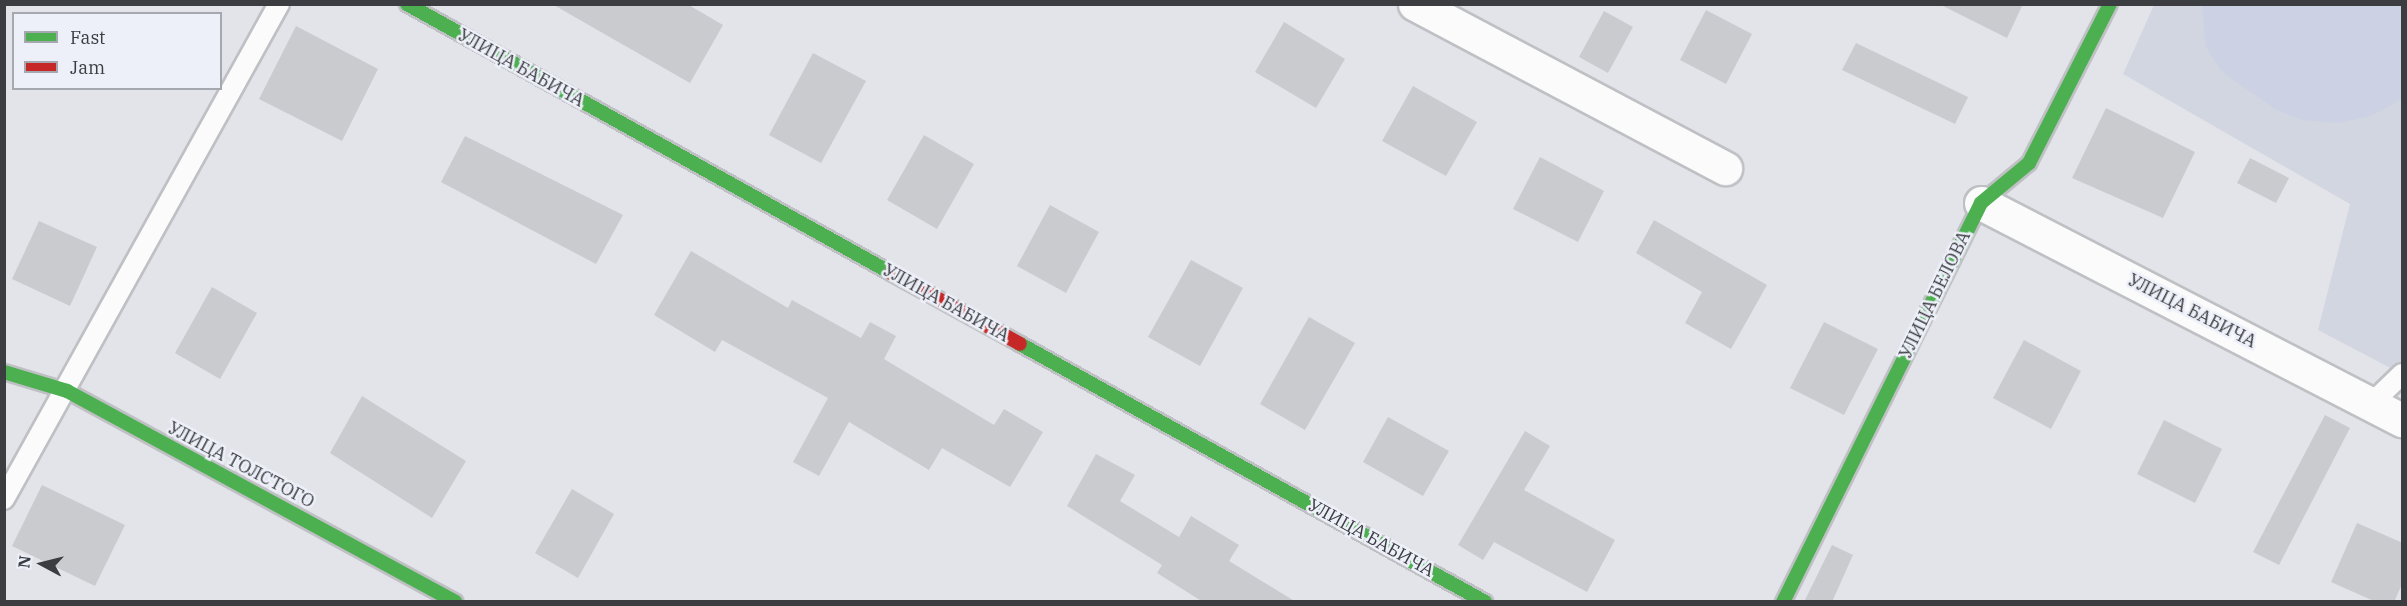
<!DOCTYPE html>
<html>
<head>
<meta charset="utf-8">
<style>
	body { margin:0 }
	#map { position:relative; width:2407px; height:606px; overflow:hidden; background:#e3e4e9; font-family:"IBM Plex Serif",serif }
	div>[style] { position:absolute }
	.built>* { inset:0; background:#d1d6e0 }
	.green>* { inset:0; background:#ccd2e4 }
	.building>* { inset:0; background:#cacbce }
	.roads { filter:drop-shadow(2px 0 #bfc0c4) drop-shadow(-2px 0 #bfc0c4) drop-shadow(0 2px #bfc0c4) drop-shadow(0 -2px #bfc0c4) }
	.lane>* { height:20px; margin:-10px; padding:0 10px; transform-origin:10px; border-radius:10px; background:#fbfbfc }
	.street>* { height:33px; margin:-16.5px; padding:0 16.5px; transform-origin:16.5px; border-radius:16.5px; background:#fbfbfc }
	.fast>* { height:14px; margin:-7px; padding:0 7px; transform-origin:7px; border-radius:7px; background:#4caf50 }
	.jam>* { height:14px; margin:-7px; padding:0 7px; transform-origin:7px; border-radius:7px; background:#c62828 }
	span { translate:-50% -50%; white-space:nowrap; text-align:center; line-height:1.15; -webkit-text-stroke:5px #edf0f9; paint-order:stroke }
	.street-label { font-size:18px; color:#3b3d40 }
	.frame { position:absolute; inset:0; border:6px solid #3b3d40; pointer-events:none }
	.legend { position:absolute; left:12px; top:12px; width:210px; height:78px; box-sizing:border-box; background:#edf0f9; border:2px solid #a6a8af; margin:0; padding:8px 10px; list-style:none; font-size:18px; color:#3b3d40 }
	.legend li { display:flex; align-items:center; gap:12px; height:30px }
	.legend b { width:30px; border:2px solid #a6a8af }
	.north { position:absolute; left:12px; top:534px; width:60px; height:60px; -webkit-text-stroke:4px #edf0f9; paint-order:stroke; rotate:277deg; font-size:16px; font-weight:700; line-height:24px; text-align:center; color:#3b3d40 }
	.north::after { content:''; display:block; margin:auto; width:21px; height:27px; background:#3b3d40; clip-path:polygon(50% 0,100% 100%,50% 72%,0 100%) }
</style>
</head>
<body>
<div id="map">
	<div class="built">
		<div style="clip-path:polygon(2154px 5px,2402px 5px,2402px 374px,2318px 330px,2350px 204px,2123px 74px)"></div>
	</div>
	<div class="green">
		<div style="clip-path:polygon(2202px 5px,2402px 5px,2402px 99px,2371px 116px,2339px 123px,2301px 120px,2275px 109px,2222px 72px,2206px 47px)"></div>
	</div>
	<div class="building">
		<div style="clip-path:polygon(552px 4px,687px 4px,723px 25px,690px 83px)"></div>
		<div style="clip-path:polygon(1939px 4px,2023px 4px,2007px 38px)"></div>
		<div style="clip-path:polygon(1706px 10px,1752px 34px,1726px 84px,1680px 60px)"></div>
		<div style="clip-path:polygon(1604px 11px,1633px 27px,1608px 73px,1579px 57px)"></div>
		<div style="clip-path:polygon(1284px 22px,1345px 59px,1316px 108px,1255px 72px)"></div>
		<div style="clip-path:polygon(296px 26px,378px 69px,342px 141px,259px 99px)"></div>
		<div style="clip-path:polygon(1856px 43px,1968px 97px,1955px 124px,1842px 70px)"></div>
		<div style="clip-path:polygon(813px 53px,866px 81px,821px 163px,769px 135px)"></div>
		<div style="clip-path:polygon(1413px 86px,1477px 122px,1446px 176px,1382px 141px)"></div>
		<div style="clip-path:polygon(2106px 108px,2195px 152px,2163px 218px,2072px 178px)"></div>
		<div style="clip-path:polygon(924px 135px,974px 164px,937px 229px,887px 200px)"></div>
		<div style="clip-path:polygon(465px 136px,623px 215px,596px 264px,441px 182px)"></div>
		<div style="clip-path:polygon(1540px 157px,1604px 191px,1578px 242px,1513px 209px)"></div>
		<div style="clip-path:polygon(2250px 158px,2289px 178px,2276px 203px,2237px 183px)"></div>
		<div style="clip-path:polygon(1050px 205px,1099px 232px,1066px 293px,1017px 266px)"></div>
		<div style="clip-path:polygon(1654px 220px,1767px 285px,1731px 349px,1685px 323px,1702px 292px,1636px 253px)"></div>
		<div style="clip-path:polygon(39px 221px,97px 247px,70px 306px,12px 279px)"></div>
		<div style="clip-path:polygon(691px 251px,788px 308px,792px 300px,861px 338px,870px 322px,896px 336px,884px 359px,994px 425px,1004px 409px,1043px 432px,1010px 487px,942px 448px,929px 470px,849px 422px,819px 476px,793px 462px,828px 398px,722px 340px,715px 352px,654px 315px)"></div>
		<div style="clip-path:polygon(1191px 260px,1243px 288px,1200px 366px,1148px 337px)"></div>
		<div style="clip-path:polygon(212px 287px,257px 313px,220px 379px,175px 353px)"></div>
		<div style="clip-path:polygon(1309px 317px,1355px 343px,1305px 430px,1260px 404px)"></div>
		<div style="clip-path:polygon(1824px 322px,1878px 349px,1844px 415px,1790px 388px)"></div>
		<div style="clip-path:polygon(2024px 340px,2081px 371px,2051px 429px,1993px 398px)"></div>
		<div style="clip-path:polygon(362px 396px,466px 461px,432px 518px,330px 453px)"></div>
		<div style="clip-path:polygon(2325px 415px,2350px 428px,2279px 565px,2253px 552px)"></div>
		<div style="clip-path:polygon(1388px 417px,1449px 451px,1423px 496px,1363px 462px)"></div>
		<div style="clip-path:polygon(2164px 420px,2222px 449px,2195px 503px,2137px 474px)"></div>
		<div style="clip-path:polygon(1525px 431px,1550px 446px,1524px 490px,1615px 540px,1587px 592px,1494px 542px,1483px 560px,1458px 545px)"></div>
		<div style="clip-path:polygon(1096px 454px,1135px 475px,1120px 501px,1179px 537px,1191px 516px,1239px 545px,1229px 561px,1296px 602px,1203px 602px,1157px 573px,1162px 565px,1067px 506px)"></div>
		<div style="clip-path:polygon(42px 485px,125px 525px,95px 586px,12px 546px)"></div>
		<div style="clip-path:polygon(572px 489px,614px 514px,578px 578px,535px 553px)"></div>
		<div style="clip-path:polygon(2357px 523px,2403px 543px,2403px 582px,2394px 602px,2376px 602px,2331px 582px)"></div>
		<div style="clip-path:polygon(1832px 545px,1853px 555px,1832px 602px,1804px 602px)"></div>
	</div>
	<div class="roads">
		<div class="lane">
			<div style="left:2371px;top:404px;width:43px;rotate:-44.1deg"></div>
			<div style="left:4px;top:499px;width:566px;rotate:-60.95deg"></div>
		</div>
		<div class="street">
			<div style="left:1415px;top:4px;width:351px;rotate:27.9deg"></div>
			<div style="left:1981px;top:203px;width:474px;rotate:27.3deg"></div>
		</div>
		<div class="fast">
			<div style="left:407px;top:4px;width:554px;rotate:29.06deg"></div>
			<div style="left:1020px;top:344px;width:532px;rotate:29.02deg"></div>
			<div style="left:4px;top:372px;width:66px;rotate:16.8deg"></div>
			<div style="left:67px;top:391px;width:442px;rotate:28.5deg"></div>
			<div style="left:1783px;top:602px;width:445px;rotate:-63.6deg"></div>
			<div style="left:1981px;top:203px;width:62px;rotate:-39.8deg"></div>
			<div style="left:2029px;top:163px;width:178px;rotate:-63deg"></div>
		</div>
		<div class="jam">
			<div style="left:891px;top:273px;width:147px;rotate:28.8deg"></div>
		</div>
	</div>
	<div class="street-label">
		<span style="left:521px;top:68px;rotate:29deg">УЛИЦА БАБИЧА</span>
		<span style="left:1935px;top:295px;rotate:-64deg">УЛИЦА БЕЛОВА</span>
		<span style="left:946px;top:303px;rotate:29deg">УЛИЦА БАБИЧА</span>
		<span style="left:2192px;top:311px;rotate:27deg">УЛИЦА БАБИЧА</span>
		<span style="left:241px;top:465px;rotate:28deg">УЛИЦА ТОЛСТОГО</span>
		<span style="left:1371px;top:538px;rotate:29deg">УЛИЦА БАБИЧА</span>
	</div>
	<div class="frame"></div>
	<ul class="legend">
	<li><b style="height:8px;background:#4caf50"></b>Fast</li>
	<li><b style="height:8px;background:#c62828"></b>Jam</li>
	</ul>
	<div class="north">N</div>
</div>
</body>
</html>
